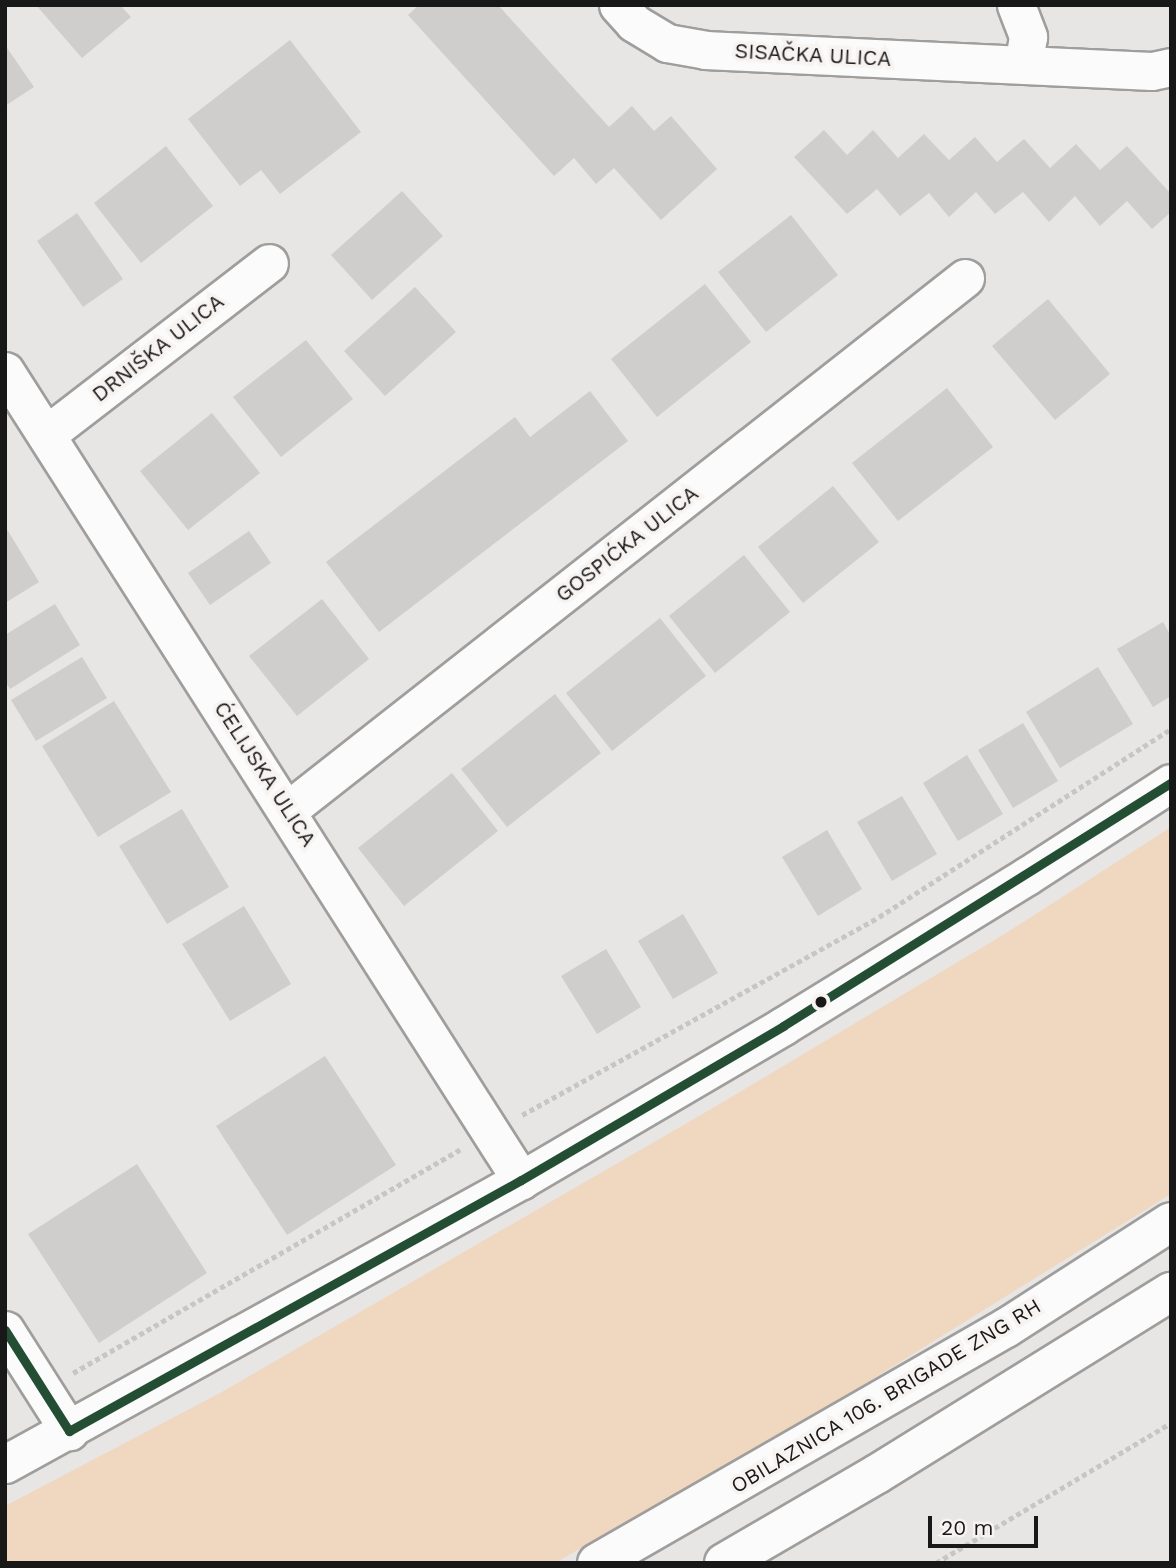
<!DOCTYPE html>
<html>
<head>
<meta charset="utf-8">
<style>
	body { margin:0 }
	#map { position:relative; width:1176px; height:1568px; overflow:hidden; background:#e7e6e4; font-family:"Work Sans",sans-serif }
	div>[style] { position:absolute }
	.green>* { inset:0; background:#f0d7c0 }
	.building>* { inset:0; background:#cfcecd }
	.path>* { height:4.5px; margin-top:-2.25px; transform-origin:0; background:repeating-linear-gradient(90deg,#c7c6c5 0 5px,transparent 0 8.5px) }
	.roads { filter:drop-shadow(2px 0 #9f9e9d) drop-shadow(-2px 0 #9f9e9d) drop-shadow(0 2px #9f9e9d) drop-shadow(0 -2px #9f9e9d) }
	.street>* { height:37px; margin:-18.5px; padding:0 18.5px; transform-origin:18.5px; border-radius:18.5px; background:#fbfbfb }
	.highway>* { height:38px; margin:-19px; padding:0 19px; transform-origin:19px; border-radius:19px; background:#fbfbfb }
	.bus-1>* { height:9px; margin:-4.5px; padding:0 4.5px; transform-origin:4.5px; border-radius:4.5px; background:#244e34 }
	.dots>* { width:19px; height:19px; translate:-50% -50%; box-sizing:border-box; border:4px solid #f6f3f1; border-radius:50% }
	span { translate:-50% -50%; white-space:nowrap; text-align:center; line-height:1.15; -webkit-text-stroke:7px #f6f3f1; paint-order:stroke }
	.street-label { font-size:21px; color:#191818 }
	.frame { position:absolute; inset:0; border:7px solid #191818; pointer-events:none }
	.scale { position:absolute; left:928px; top:1516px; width:110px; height:32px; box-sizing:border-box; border:4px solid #191818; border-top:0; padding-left:9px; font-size:21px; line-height:24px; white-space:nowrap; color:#191818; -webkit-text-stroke:5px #f6f3f1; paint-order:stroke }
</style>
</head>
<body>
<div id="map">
	<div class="green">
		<div style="clip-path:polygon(1171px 827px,1171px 1194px,829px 1406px,555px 1563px,5px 1563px,5px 1506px,220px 1393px,706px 1112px,1003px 935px)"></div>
	</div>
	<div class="building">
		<div style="clip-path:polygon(36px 5px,120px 5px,131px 17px,82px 58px)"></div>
		<div style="clip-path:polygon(419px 5px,498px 5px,609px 127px,632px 106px,654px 131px,671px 116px,717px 169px,661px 220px,614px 168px,596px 184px,574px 158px,554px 176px,408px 15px)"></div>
		<div style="clip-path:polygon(290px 40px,361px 132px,280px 194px,261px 170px,240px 186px,188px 119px)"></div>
		<div style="clip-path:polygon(5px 45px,34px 87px,5px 106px)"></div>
		<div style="clip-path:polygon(824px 130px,847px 155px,873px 130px,898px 158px,924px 134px,949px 160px,975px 137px,997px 162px,1024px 139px,1050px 168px,1076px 144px,1100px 170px,1127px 146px,1171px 194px,1171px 212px,1152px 229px,1127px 201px,1100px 226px,1075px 196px,1049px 222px,1023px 192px,995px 214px,976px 192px,949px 217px,929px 193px,900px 216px,877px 189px,847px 214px,794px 157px)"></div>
		<div style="clip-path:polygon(166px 146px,213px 206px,141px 263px,94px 203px)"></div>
		<div style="clip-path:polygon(402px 191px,443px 236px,372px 300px,331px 255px)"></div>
		<div style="clip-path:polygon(77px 213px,123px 279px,83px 307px,37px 241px)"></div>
		<div style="clip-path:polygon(791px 215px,838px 275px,766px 332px,718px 272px)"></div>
		<div style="clip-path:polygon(705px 284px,751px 342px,657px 417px,611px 359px)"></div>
		<div style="clip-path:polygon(415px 287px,456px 332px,385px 396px,344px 351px)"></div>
		<div style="clip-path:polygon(1048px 299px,1110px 374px,1055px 420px,992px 346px)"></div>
		<div style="clip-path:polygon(306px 340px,353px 399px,281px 457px,233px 397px)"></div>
		<div style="clip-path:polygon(947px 388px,993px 447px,898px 521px,852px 463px)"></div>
		<div style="clip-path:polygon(590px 391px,628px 441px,379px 632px,326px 562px,515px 417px,530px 437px)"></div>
		<div style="clip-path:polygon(212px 413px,260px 473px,188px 530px,140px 471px)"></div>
		<div style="clip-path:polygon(833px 486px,879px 542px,803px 603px,758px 547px)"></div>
		<div style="clip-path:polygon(5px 526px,39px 582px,5px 603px)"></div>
		<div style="clip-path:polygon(249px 531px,271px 563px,210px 605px,188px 573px)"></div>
		<div style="clip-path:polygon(744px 555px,790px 612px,715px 673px,669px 616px)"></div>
		<div style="clip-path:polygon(322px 599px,369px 659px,297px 716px,249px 656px)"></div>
		<div style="clip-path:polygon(55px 604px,80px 645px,10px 689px,5px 681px,5px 635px)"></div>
		<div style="clip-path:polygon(660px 618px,706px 676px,612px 751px,566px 693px)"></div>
		<div style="clip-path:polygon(1163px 622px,1171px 636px,1171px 696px,1153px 707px,1117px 649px)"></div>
		<div style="clip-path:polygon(82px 657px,107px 698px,36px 741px,11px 700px)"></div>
		<div style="clip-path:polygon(1098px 667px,1133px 724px,1060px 768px,1026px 712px)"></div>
		<div style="clip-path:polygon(555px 694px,601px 753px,507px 827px,461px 769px)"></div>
		<div style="clip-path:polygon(114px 701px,171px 792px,98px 837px,42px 746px)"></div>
		<div style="clip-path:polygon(1023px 723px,1058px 781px,1013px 808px,978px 750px)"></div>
		<div style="clip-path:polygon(967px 755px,1003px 814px,958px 841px,923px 783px)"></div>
		<div style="clip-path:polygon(452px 773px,498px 831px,404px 906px,358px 848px)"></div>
		<div style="clip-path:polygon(902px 796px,937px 854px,892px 881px,857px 822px)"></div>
		<div style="clip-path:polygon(182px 809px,229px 887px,167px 924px,119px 846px)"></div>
		<div style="clip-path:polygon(827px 830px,862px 889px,818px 916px,782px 857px)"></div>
		<div style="clip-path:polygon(244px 906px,291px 984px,230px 1021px,182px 944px)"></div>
		<div style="clip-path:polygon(683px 914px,718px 973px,673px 999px,638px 941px)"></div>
		<div style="clip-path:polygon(606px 949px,641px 1007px,597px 1034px,561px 976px)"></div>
		<div style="clip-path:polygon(325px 1056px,396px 1165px,287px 1235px,216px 1126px)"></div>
		<div style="clip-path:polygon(137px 1164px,207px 1273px,99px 1343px,28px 1234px)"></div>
	</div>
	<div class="path">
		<div style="left:522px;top:1115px;width:408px;rotate:-29deg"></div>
		<div style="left:879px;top:917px;width:347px;rotate:-32.8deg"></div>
		<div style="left:73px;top:1373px;width:447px;rotate:-30deg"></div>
		<div style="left:936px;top:1563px;width:274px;rotate:-30.8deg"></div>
	</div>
	<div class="roads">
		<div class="street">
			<div style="left:618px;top:5px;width:24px;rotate:48deg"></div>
			<div style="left:634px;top:23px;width:39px;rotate:31deg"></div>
			<div style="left:667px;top:43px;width:39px;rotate:10deg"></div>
			<div style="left:705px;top:50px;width:447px;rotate:2.7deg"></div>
			<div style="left:1152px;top:71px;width:19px;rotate:-12deg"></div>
			<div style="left:1016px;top:5px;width:34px;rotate:69deg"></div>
			<div style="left:1028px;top:37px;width:28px;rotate:100deg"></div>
			<div style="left:5px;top:371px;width:960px;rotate:57.47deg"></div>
			<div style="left:47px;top:434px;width:280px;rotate:-37.6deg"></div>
			<div style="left:288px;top:810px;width:861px;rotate:-38.16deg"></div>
			<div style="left:5px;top:1330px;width:120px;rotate:57.6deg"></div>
			<div style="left:5px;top:1464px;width:589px;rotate:-28.83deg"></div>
			<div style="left:521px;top:1180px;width:304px;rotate:-30.4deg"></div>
			<div style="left:783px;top:1026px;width:286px;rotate:-31.6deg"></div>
			<div style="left:1027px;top:876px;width:171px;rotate:-32.9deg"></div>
		</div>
		<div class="highway">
			<div style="left:597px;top:1563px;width:472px;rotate:-29.9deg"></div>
			<div style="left:1006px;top:1328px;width:196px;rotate:-32.7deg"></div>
			<div style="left:724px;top:1563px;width:177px;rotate:-30.2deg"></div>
			<div style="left:877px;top:1474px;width:346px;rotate:-31.8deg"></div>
		</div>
	</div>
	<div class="bus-1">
		<div style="left:5px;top:1330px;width:120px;rotate:57.6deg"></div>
		<div style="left:69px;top:1431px;width:517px;rotate:-29.04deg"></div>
		<div style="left:521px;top:1180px;width:304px;rotate:-30.4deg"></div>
		<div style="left:783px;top:1026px;width:458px;rotate:-32.1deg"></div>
	</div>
	<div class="dots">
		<div style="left:821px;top:1002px;background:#191818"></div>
	</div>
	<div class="street-label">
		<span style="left:813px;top:55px;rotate:3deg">SISAČKA ULICA</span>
		<span style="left:158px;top:348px;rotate:-38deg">DRNIŠKA ULICA</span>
		<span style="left:627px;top:544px;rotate:-38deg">GOSPIĆKA ULICA</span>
		<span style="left:265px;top:774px;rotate:57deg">ĆELIJSKA ULICA</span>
		<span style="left:886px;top:1396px;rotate:-31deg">OBILAZNICA 106. BRIGADE ZNG RH</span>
	</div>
	<div class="frame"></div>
	<div class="scale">20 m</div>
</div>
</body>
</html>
